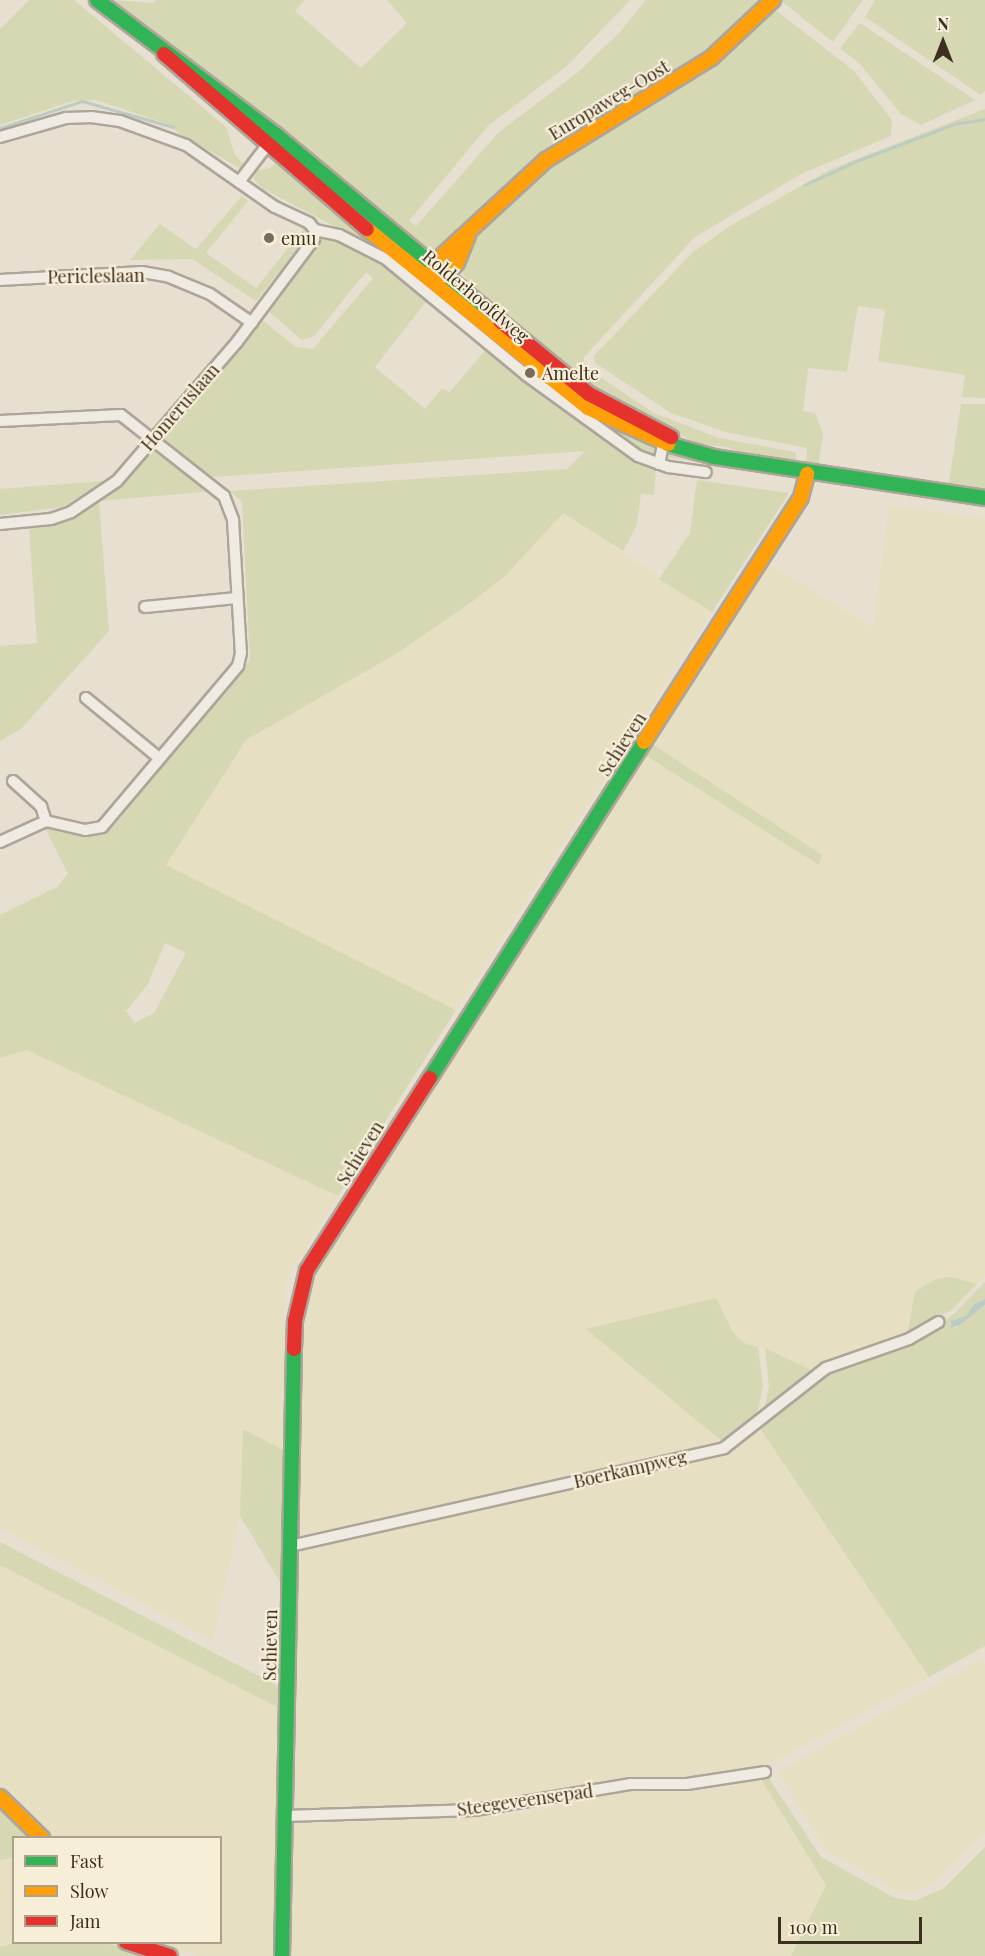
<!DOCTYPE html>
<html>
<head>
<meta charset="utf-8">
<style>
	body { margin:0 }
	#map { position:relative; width:985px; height:1956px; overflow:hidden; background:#e7e0d1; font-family:"Playfair Display",serif }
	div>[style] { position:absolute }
	.farmland>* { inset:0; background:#e6dfc2 }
	.green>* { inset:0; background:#d6d7b3 }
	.water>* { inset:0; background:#bcccc2 }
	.stream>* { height:3px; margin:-1.5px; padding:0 1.5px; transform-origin:1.5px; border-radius:1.5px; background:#bcccc2 }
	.roads { filter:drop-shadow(2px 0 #ada599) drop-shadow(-2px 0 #ada599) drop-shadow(0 2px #ada599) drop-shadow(0 -2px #ada599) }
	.street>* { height:10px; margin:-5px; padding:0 5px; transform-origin:5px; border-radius:5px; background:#efebe3 }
	.fast>* { height:14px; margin:-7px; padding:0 7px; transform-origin:7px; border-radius:7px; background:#30b455 }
	.slow>* { height:14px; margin:-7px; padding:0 7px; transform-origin:7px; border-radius:7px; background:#ff9f0a }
	.jam>* { height:14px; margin:-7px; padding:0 7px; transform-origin:7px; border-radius:7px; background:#e5322d }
	.dots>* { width:16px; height:16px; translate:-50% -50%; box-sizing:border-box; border:3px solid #f7eed8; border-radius:50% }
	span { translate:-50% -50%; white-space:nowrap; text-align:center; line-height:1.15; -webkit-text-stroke:4.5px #f7eed8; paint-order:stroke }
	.street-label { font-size:18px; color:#3d2e20 }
	.poi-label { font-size:18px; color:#3d2e20 }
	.left { translate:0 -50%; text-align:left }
	.legend { position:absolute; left:12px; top:1836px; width:210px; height:108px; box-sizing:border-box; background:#f7eed8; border:2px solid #ada18e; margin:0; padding:8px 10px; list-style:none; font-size:18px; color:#3d2e20 }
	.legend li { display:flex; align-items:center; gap:12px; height:30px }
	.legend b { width:30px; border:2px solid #ada18e }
	.north { position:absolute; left:913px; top:12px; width:60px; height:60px; -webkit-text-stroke:4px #f7eed8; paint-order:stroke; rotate:0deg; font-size:16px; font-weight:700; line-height:24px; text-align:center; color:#3d2e20 }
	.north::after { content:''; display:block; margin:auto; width:21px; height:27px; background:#3d2e20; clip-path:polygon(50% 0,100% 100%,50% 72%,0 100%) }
	.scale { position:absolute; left:778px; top:1917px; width:144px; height:27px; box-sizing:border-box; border:3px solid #3d2e20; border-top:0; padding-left:8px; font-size:18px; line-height:21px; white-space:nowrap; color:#3d2e20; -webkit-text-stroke:4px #f7eed8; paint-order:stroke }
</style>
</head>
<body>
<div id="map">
	<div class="farmland">
		<div style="clip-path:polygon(889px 505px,985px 519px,985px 1274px,977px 1284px,951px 1277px,908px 1319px,907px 1335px,812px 1370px,778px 1352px,744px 1343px,733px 1331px,716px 1298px,587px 1329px,723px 1442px,298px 1536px,301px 1319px,313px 1272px,645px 755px,819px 865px,821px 855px,652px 744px,766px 561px,873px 628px)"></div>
		<div style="clip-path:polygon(563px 513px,712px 612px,456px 1010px,166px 865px,246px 740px,399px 652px,473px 601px,506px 575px)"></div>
		<div style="clip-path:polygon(27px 1049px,338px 1196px,285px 1281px,283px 1450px,243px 1430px,240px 1516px,213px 1640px,0 1528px,0 1058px)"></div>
		<div style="clip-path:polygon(759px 1427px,929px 1677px,770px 1764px,688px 1777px,629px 1778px,475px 1806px,293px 1809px,299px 1547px,728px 1451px)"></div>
		<div style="clip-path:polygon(0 1565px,281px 1709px,276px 1956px,200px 1956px,153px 1943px,220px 1942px,220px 1838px,53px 1837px,0 1788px)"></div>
		<div style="clip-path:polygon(980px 1660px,985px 1664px,985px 1833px,935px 1881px,912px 1893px,896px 1890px,827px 1851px,778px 1772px)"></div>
		<div style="clip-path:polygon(761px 1779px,826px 1885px,791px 1956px,290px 1956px,293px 1826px,296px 1824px,513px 1815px,632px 1791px,692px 1793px)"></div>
		<div style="clip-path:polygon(13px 1850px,14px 1942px,18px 1943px,0 1947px,0 1853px)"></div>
	</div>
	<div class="green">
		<div style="clip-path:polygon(29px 0,74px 0,226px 127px,235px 155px,244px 165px,241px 169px,177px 132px,173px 126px,96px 100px,73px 101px,0 125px,0 29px)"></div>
		<div style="clip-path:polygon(110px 0,154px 3px,155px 0,305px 0,295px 11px,361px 68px,407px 23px,387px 0,630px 0,567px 66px,488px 126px,409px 221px,416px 226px,499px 132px,577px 73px,620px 32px,646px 0,764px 0,711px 50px,550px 150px,435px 252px,417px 245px)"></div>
		<div style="clip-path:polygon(780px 0,863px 0,833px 42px)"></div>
		<div style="clip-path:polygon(875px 0,985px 0,985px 91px,981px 95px,865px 17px)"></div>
		<div style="clip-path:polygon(773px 8px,854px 71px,892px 120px,891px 136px,801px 174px,695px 237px,584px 357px,584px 362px,606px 381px,654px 413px,719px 438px,795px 452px,798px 464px,778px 463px,722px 446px,700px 445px,594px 391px,468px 288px,462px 269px,468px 248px,482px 227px,544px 167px,719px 58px)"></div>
		<div style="clip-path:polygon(860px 23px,975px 100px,921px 125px,901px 114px,860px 64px,840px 48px)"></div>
		<div style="clip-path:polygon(985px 109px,985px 398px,962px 397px,965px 375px,878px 361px,885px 310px,858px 306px,847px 372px,808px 368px,803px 411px,815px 413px,823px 434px,818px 469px,806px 464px,807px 448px,726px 432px,671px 413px,595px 363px,593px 357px,693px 252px,730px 226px,831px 169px)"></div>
		<div style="clip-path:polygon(279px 160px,364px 231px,383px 252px,262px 188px,254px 179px,255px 171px,270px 168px)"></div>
		<div style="clip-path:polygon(242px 196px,248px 201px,206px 253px,256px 288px,306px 226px,312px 231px,256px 301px,192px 259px,130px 260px,160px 224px,196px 249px)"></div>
		<div style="clip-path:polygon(evenodd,323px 238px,347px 243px,377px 258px,429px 298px,375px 367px,425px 409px,442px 388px,450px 392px,488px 347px,598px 435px,656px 467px,654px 495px,641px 494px,637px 525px,623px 551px,563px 513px,506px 575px,473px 601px,399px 652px,246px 740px,166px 865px,456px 1010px,338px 1196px,27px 1050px,0 1058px,0 915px,57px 887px,68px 873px,44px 826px,86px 834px,110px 825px,113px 827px,250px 660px,242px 502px,230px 491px,567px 469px,585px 451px,213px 477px,165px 442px,164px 432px,262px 320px,296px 347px,313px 349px,373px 278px,366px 272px,314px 336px,302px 340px,268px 311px,323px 238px,165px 943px,186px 953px,154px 1013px,135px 1023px,126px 1011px,148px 984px,165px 943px)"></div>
		<div style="clip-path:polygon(961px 404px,985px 404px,985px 494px,948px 488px)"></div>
		<div style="clip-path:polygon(584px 409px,676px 452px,740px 469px,642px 453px,613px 435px)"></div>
		<div style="clip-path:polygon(153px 447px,215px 491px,99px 501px,109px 631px,21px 729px,0 741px,0 646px,37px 643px,29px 526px,68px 517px,98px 501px)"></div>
		<div style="clip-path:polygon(697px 480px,789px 493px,712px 612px,659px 579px,690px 533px)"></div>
		<div style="clip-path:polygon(103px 481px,63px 507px,0 515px,0 489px)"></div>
		<div style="clip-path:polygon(652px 744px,822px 855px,819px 865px,645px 755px)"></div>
		<div style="clip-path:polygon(951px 1277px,977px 1284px,950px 1311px,920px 1324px,907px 1335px,915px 1292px,936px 1279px)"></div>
		<div style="clip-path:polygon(985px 1282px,985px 1299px,973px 1305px,966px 1316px,950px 1323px,955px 1329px,985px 1305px,985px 1646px,929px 1677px,759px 1427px,819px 1378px,928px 1333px,954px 1314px)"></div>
		<div style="clip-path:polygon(716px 1298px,733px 1332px,744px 1343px,758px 1347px,763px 1386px,757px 1415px,723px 1442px,586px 1329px)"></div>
		<div style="clip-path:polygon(765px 1348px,812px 1370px,764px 1409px,769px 1387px)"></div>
		<div style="clip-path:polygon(243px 1429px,283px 1450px,284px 1589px,240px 1516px)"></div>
		<div style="clip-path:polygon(0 1542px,282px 1688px,281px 1709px,0 1565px)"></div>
		<div style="clip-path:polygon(768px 1777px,821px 1857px,895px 1898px,915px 1901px,944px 1888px,985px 1847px,985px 1956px,791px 1956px,826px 1885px,761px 1779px)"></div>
		<div style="clip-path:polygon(0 1808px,33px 1837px,14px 1838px,13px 1858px,0 1860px)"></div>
		<div style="clip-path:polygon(18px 1942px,107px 1943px,151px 1956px,0 1956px,0 1947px)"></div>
	</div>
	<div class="water">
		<div style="clip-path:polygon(985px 1299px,985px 1305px,960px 1325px,951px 1328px,951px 1321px,966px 1316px,973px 1305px)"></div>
	</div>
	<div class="stream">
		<div style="left:0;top:128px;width:86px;rotate:-18.2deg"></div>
		<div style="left:82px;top:101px;width:95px;rotate:15.9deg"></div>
		<div style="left:804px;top:185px;width:60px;rotate:-24.4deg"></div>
		<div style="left:859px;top:160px;width:102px;rotate:-20.8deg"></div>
		<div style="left:954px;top:124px;width:31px;rotate:-9deg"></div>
	</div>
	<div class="roads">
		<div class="street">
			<div style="left:0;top:137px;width:69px;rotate:-16.1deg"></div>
			<div style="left:66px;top:118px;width:25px;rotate:-2deg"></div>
			<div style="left:91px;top:117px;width:29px;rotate:8deg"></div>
			<div style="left:120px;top:121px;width:70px;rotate:20deg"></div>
			<div style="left:186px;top:145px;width:108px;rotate:34.9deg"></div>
			<div style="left:275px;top:207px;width:38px;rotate:25deg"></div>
			<div style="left:309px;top:223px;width:9px;rotate:49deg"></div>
			<div style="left:315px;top:230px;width:25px;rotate:12deg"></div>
			<div style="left:339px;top:235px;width:53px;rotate:27.1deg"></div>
			<div style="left:386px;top:259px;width:182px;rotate:39.6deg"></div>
			<div style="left:526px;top:375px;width:138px;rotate:35.9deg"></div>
			<div style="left:638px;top:456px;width:33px;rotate:20deg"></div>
			<div style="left:669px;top:467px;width:37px;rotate:8deg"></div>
			<div style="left:239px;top:182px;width:54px;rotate:-52.5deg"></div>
			<div style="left:0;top:280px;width:142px;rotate:-3.2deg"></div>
			<div style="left:142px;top:272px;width:27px;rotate:10deg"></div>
			<div style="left:169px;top:277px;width:44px;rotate:22.5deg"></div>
			<div style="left:210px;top:294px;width:51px;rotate:34.6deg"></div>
			<div style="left:0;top:421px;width:121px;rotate:-2.8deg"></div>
			<div style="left:121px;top:415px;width:131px;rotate:38.2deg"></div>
			<div style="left:224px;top:496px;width:26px;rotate:69deg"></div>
			<div style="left:233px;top:520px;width:133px;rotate:86.6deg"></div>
			<div style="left:241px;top:653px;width:13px;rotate:103deg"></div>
			<div style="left:238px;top:666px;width:211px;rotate:130.2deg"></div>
			<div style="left:102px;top:827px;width:17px;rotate:170deg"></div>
			<div style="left:85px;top:830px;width:40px;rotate:-167deg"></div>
			<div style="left:46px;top:821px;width:51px;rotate:155.5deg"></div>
			<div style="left:659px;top:464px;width:30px;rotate:-78deg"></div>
			<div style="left:0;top:524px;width:51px;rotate:-5.6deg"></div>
			<div style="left:51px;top:519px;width:21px;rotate:-19deg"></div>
			<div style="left:71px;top:512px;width:55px;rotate:-34deg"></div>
			<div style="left:117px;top:481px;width:184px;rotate:-49.2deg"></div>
			<div style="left:237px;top:342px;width:129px;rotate:-53.2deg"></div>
			<div style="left:314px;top:239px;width:9px;rotate:-84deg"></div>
			<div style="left:145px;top:607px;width:92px;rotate:-5.6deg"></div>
			<div style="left:86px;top:698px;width:94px;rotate:39.4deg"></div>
			<div style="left:13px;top:781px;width:38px;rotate:42deg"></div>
			<div style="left:41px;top:806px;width:16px;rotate:72deg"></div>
			<div style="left:290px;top:1546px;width:445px;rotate:-12.7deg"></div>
			<div style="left:724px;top:1448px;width:130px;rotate:-38.1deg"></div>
			<div style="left:826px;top:1368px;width:88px;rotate:-19.3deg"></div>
			<div style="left:909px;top:1339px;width:34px;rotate:-30deg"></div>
			<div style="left:284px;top:1816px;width:191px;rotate:-1.8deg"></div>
			<div style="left:475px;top:1810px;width:157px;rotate:-9.5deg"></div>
			<div style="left:630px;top:1784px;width:57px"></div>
			<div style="left:687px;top:1784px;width:79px;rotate:-8.7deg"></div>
		</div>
		<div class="fast">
			<div style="left:97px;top:0;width:223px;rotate:37deg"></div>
			<div style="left:275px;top:134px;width:293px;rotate:39.7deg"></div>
			<div style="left:668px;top:444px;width:48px;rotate:15.8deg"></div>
			<div style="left:714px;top:457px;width:274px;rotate:8.6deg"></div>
			<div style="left:430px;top:1078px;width:398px;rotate:-57.5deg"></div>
			<div style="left:282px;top:1956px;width:607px;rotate:-88.87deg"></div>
		</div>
		<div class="slow">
			<div style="left:367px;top:229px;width:284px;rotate:39deg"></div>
			<div style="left:588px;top:408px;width:88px;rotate:24.2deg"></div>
			<div style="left:431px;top:273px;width:23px;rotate:-56deg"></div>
			<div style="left:444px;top:254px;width:139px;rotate:-42.7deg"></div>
			<div style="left:546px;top:160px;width:194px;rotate:-31.7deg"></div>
			<div style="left:711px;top:58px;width:85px;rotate:-43.1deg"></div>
			<div style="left:438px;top:278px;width:8px;rotate:-14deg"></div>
			<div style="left:446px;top:276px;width:17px;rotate:-50deg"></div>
			<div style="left:457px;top:263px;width:29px;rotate:-68deg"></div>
			<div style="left:644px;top:742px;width:291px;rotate:-57.3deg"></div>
			<div style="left:801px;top:497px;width:24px;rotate:-75deg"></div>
			<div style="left:0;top:1797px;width:59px;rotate:44.3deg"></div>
		</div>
		<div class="jam">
			<div style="left:164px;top:54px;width:268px;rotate:40.8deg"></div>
			<div style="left:500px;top:321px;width:115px;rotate:39.4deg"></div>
			<div style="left:589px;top:394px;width:93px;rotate:27.7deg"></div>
			<div style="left:294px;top:1349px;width:28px;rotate:-88deg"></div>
			<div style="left:295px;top:1321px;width:52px;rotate:-76.8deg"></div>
			<div style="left:307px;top:1270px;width:228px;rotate:-57.4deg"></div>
			<div style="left:126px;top:1942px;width:46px;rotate:17.7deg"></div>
		</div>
	</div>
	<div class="dots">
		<div style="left:269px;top:238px;background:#786c5e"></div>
		<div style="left:530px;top:373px;background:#786c5e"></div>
	</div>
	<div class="street-label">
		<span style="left:609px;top:100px;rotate:-31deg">Europaweg-Oost</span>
		<span style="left:96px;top:276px;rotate:-1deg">Pericleslaan</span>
		<span style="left:476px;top:296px;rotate:40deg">Rolderhoofdweg</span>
		<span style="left:180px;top:407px;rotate:-49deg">Homeruslaan</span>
		<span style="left:622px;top:744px;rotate:-57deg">Schieven</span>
		<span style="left:360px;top:1153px;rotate:-58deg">Schieven</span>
		<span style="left:630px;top:1469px;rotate:-13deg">Boerkampweg</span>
		<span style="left:270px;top:1645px;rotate:-89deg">Schieven</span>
		<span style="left:525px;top:1800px;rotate:-8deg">Steegeveensepad</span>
	</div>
	<div class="poi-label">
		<span class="left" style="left:281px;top:238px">emu</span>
		<span class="left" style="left:542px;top:373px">Amelte</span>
	</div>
	<ul class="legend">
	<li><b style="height:8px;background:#30b455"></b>Fast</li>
	<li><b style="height:8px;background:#ff9f0a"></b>Slow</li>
	<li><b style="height:8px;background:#e5322d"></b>Jam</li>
	</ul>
	<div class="north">N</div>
	<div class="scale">100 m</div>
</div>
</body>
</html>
